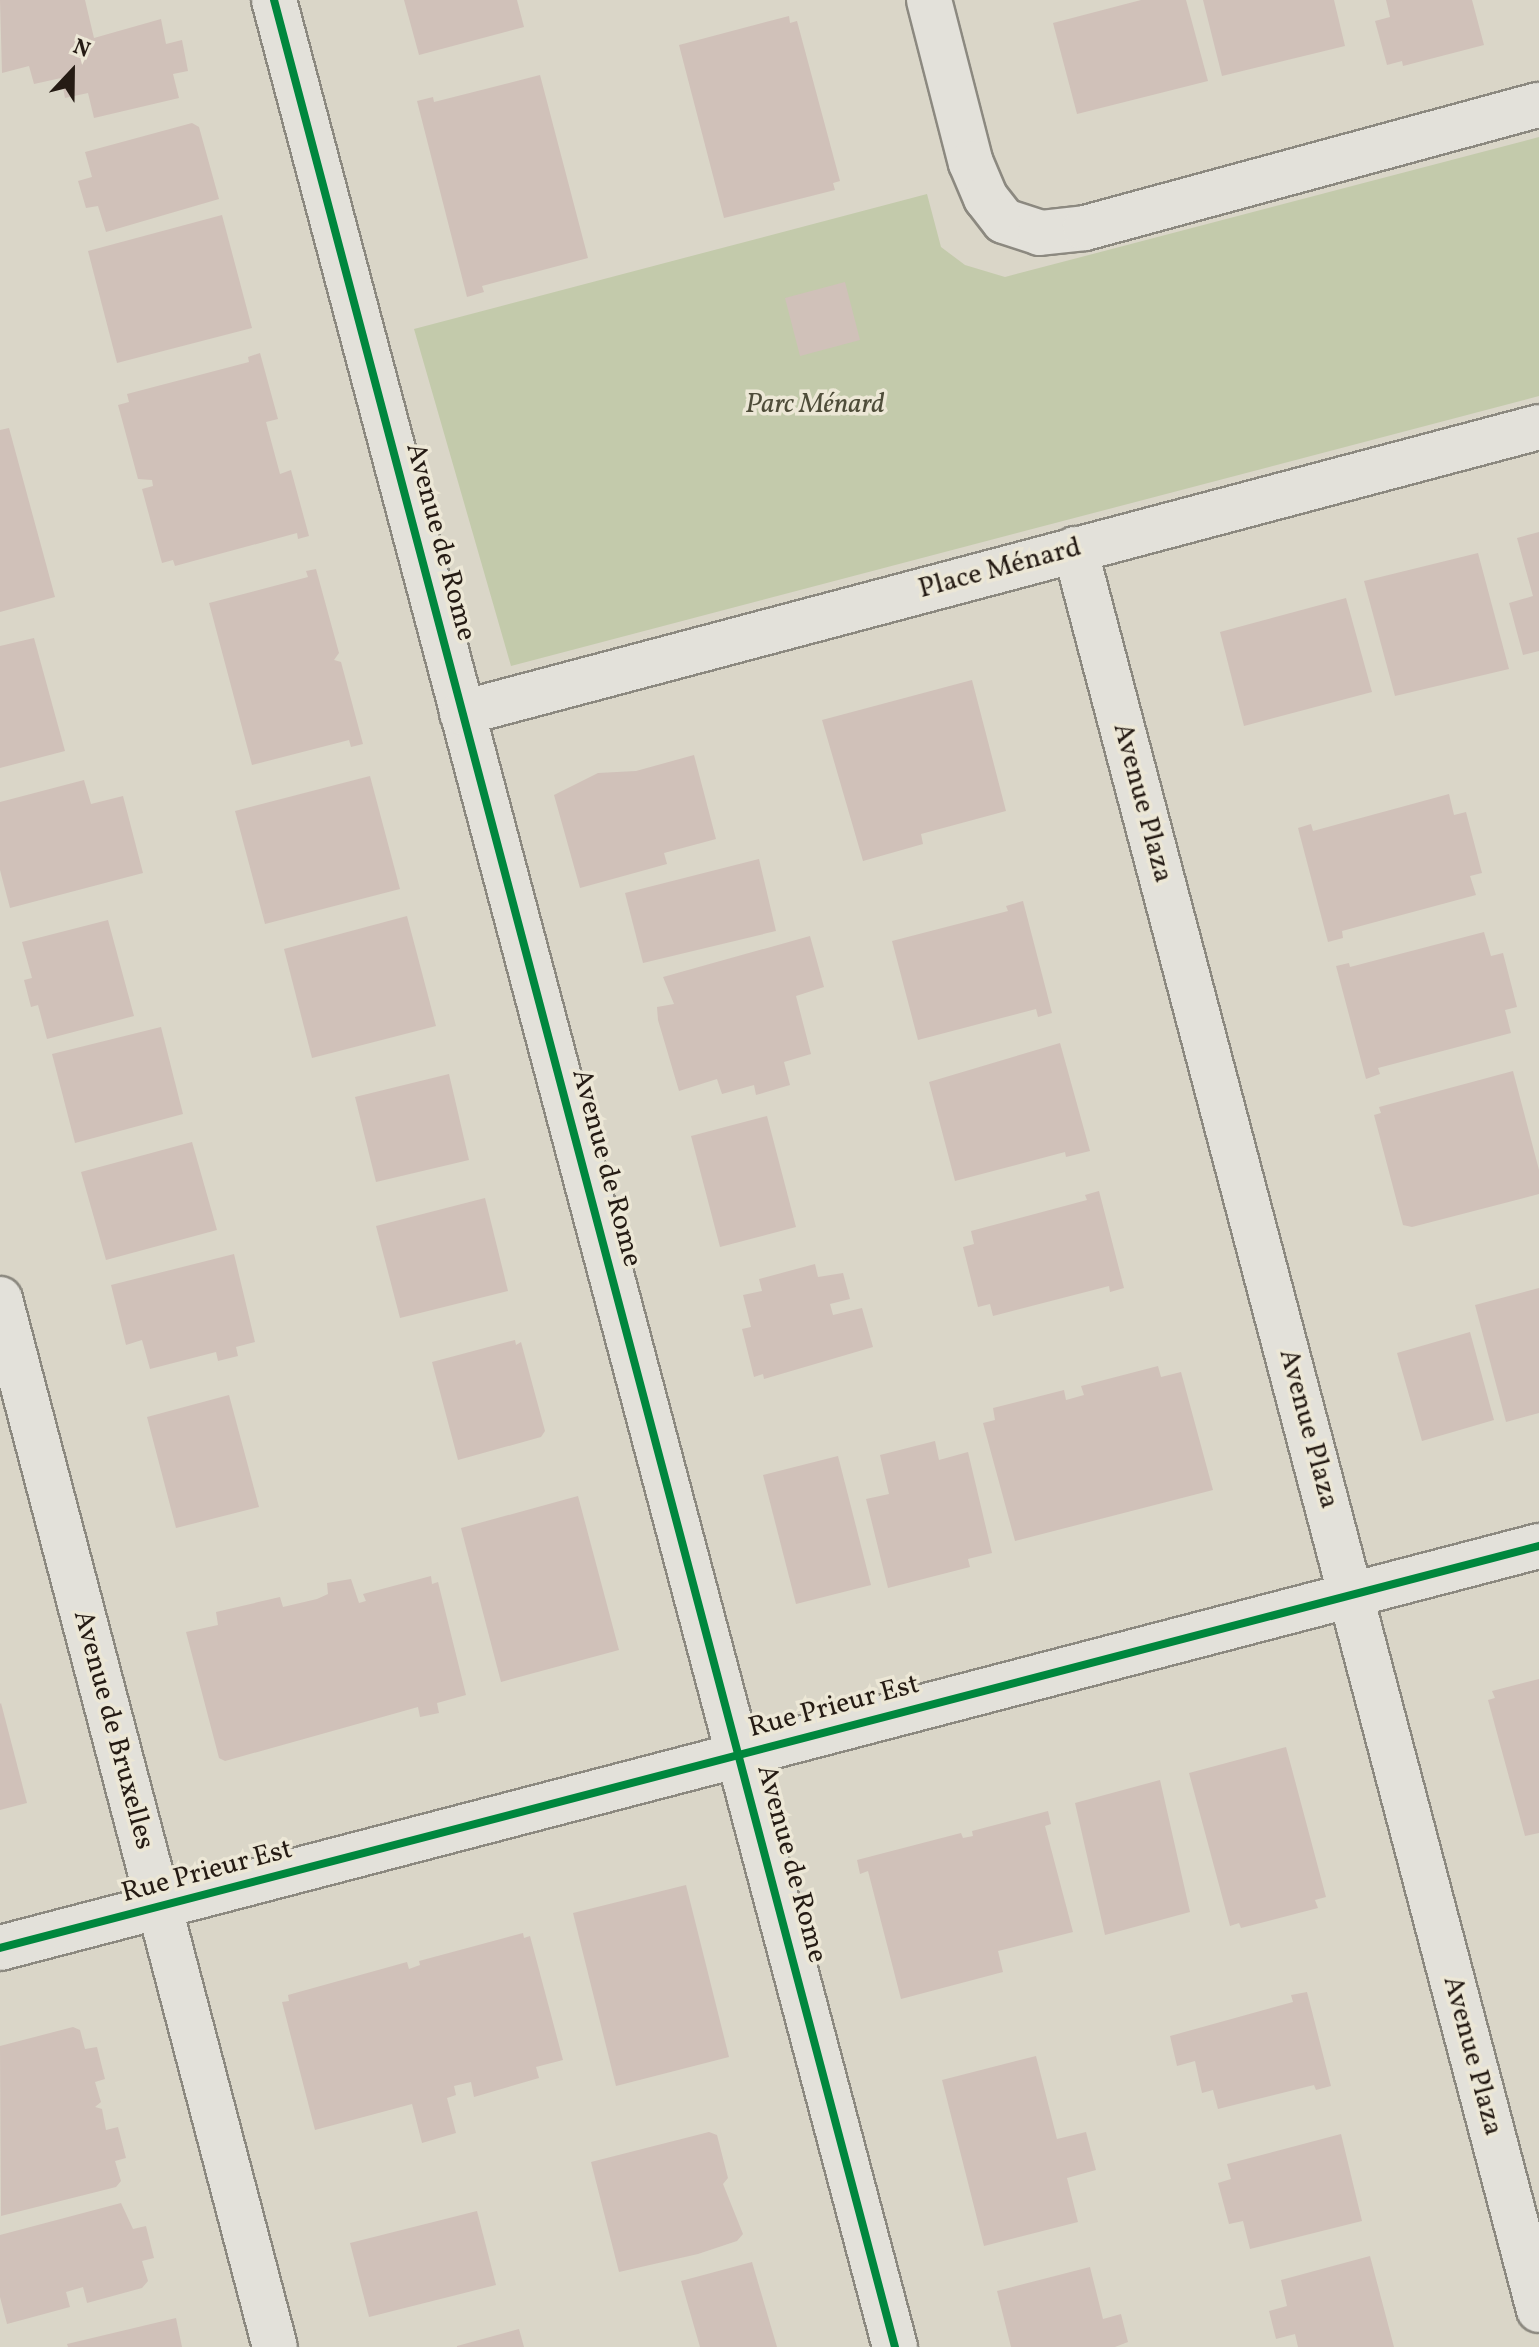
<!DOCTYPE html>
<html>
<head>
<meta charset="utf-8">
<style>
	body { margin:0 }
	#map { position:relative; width:1539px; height:2347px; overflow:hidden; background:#dad6c8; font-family:Vollkorn,serif }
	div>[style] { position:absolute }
	.green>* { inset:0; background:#c3caab }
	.building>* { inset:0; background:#d0c1b9 }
	.roads { filter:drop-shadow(2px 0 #8c8980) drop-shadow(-2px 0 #8c8980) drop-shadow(0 2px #8c8980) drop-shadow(0 -2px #8c8980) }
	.minor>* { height:44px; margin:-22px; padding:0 22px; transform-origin:22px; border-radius:22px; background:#e3e1da }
	.cycleway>* { height:8px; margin:-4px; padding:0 4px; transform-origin:4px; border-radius:4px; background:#00873e }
	span { translate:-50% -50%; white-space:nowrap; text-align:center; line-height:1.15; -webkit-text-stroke:7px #ece7d6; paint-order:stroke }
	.park-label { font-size:28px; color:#4f4d3a; font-style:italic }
	.street-label { font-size:28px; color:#251b14 }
	.north { position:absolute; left:32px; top:32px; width:80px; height:80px; -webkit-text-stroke:6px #ece7d6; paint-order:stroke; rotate:22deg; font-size:22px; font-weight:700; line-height:32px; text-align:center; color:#251b14 }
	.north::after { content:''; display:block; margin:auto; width:28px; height:36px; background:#251b14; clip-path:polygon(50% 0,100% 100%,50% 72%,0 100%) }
</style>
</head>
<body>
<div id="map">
	<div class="green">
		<div style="clip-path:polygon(1539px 137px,1539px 396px,511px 666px,414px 329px,927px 194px,941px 247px,965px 265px,1005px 277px)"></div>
	</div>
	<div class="building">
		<div style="clip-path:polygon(0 0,85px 0,94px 38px,161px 19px,166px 44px,182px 40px,188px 71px,173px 74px,179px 98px,94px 118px,88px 93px,65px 98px,61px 78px,34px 84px,29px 66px,2px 73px)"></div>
		<div style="clip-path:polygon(404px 0,517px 0,524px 27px,419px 55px)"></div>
		<div style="clip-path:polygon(1141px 0,1186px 0,1208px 81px,1077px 114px,1053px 23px)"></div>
		<div style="clip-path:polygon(1203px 0,1334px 0,1345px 46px,1222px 76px)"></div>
		<div style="clip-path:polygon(1386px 0,1472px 0,1484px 45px,1403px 66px,1402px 61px,1387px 65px,1375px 21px,1390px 17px)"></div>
		<div style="clip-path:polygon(789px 16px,790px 23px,797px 21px,840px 181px,833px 183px,835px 190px,724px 218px,679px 45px)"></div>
		<div style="clip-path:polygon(540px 75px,588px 258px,482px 286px,484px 292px,467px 297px,417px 101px,433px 97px,434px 102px)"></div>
		<div style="clip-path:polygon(192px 123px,199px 127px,219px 199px,106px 232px,98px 206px,86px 208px,78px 181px,92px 177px,85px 152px)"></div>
		<div style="clip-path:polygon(222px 215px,252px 328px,117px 363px,88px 251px)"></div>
		<div style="clip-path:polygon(845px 282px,860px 340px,800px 356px,785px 298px)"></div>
		<div style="clip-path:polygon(260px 353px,278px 419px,266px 422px,280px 474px,291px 470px,309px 536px,298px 539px,297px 533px,175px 566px,173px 560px,162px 563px,142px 489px,153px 486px,152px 480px,138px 479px,118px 405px,129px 402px,127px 394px,249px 362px,248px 357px)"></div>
		<div style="clip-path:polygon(9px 428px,55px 597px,0 612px,0 430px)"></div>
		<div style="clip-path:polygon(1539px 532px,1539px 651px,1523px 655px,1509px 603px,1533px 596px,1517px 538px)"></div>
		<div style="clip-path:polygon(1478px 553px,1509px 669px,1395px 696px,1364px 581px)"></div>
		<div style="clip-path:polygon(316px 569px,339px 653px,334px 660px,341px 662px,363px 744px,351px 747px,349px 740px,252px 765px,209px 603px,308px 577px,306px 571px)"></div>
		<div style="clip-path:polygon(1346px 598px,1372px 692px,1244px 726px,1220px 632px)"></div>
		<div style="clip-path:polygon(34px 638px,65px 751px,0 768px,0 646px)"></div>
		<div style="clip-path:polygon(972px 680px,1006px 811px,921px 834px,923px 844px,863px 861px,822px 720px)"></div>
		<div style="clip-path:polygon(694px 755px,716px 839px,664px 853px,667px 864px,580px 888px,554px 795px,598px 773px,636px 771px)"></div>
		<div style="clip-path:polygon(370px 776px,400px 889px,265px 924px,235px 811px)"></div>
		<div style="clip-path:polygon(84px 780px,91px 804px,123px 796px,143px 873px,10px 908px,0 870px,0 802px)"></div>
		<div style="clip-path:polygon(1449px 794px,1454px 815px,1466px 812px,1482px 873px,1470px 876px,1476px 895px,1342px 931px,1343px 938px,1328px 942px,1298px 828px,1311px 824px,1313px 831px)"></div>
		<div style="clip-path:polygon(759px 859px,776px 931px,643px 963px,625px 893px)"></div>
		<div style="clip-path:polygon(1023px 901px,1052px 1013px,1038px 1017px,1036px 1009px,918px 1040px,892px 941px,1008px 911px,1006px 906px)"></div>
		<div style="clip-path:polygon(407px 916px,436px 1026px,312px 1058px,284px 949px)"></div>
		<div style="clip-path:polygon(108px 920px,134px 1016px,47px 1039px,38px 1005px,31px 1007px,24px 980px,32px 978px,22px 942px)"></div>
		<div style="clip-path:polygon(1484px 932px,1491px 956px,1503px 953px,1517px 1007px,1505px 1010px,1511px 1033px,1378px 1068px,1380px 1074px,1366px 1079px,1336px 966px,1349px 963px,1350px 967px)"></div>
		<div style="clip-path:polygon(810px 936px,824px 987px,796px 996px,811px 1054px,784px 1062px,790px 1085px,756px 1095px,754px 1085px,722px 1094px,717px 1079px,679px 1091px,658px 1020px,657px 1007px,674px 1004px,663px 977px)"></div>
		<div style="clip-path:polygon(161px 1027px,183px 1114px,75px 1143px,52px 1054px)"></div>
		<div style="clip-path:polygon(1060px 1043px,1090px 1151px,1066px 1157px,1065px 1152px,955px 1181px,929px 1082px)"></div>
		<div style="clip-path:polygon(1513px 1071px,1539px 1170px,1539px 1194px,1412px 1227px,1403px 1225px,1374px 1115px,1381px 1113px,1379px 1107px)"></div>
		<div style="clip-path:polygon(449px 1074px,469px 1160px,376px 1182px,355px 1097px)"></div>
		<div style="clip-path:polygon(767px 1116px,796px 1227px,720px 1247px,691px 1136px)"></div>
		<div style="clip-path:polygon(192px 1142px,217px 1230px,106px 1260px,81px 1172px)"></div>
		<div style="clip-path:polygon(1099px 1191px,1124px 1288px,1110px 1292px,1109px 1286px,993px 1316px,990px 1304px,978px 1307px,963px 1247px,974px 1244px,971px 1231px,1087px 1200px,1085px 1195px)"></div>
		<div style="clip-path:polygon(485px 1198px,508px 1291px,400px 1318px,376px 1226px)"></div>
		<div style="clip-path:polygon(234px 1254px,255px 1342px,236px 1347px,238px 1356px,218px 1361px,216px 1352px,150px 1369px,142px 1340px,126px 1345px,111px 1285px)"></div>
		<div style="clip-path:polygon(815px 1264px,818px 1277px,843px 1273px,850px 1299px,830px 1304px,833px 1315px,862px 1308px,873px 1347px,764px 1379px,763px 1374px,754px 1377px,742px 1329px,751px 1327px,743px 1295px,762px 1291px,759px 1279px)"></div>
		<div style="clip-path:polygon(1539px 1288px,1539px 1413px,1506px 1422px,1475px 1305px)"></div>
		<div style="clip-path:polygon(1470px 1332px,1494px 1420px,1422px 1441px,1397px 1353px)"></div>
		<div style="clip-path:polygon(515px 1340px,516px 1345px,521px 1342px,545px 1431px,541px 1437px,458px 1460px,432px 1362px)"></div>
		<div style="clip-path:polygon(1158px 1366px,1161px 1377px,1181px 1372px,1213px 1490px,1015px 1541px,983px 1423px,995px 1420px,993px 1408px,1064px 1390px,1066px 1400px,1084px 1395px,1081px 1386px)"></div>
		<div style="clip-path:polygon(229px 1395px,259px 1507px,176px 1528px,147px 1417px)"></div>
		<div style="clip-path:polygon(935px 1441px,939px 1460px,968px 1452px,992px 1553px,968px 1559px,970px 1567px,888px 1588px,866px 1499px,889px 1494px,880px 1455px)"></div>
		<div style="clip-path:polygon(838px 1456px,871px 1585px,796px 1604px,763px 1475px)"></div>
		<div style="clip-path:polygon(578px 1496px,619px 1650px,501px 1682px,461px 1528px)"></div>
		<div style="clip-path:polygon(431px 1576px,432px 1584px,438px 1582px,466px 1695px,437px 1703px,439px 1713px,420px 1717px,418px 1707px,225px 1761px,219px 1758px,186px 1632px,218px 1625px,216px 1612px,280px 1597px,283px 1607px,317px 1599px,328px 1594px,327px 1583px,351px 1579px,359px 1603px,366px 1601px,363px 1594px)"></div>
		<div style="clip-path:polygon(1539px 1679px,1539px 1833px,1525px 1836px,1488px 1700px,1495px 1698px,1492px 1691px)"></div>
		<div style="clip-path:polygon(1px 1703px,27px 1803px,0 1810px,0 1704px)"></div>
		<div style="clip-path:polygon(1286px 1747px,1326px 1897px,1315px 1900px,1318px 1908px,1241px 1928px,1239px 1923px,1230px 1926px,1189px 1773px)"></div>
		<div style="clip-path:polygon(1160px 1780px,1190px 1912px,1105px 1935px,1075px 1803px)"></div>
		<div style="clip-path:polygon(1048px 1811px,1051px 1824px,1045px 1826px,1073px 1932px,998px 1951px,1003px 1972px,901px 1999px,868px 1871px,860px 1874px,857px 1860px,961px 1833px,963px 1838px,973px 1836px,972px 1831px)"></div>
		<div style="clip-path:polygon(686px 1885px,729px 2057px,616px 2086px,573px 1913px)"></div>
		<div style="clip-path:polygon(523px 1933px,524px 1938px,530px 1936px,563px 2060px,536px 2067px,539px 2078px,474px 2097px,471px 2082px,454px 2086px,456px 2095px,447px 2098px,456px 2133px,422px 2143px,412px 2104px,315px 2130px,282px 2002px,289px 2001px,288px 1995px,407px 1962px,409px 1969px,420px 1965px,419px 1961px)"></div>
		<div style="clip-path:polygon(1307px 1992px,1331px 2086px,1316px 2090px,1314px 2085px,1218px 2109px,1213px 2090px,1202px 2093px,1195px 2061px,1177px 2066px,1170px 2036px,1293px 2002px,1291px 1995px)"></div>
		<div style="clip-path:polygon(73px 2027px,80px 2030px,85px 2049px,97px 2047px,105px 2079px,95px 2082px,101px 2102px,95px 2107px,102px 2109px,106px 2130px,118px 2127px,126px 2158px,115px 2161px,121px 2181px,116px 2187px,1px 2216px,0 2046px)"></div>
		<div style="clip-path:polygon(1036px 2056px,1057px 2139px,1086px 2132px,1096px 2170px,1067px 2178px,1078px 2222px,984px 2246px,942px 2080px)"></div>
		<div style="clip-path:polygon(709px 2132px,717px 2135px,728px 2178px,723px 2184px,743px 2234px,737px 2241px,698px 2254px,619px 2272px,591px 2162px)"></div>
		<div style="clip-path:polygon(1341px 2134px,1362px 2221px,1250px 2249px,1243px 2221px,1229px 2224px,1218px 2183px,1231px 2179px,1227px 2164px)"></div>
		<div style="clip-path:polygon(121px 2203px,133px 2229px,146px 2226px,154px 2258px,142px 2261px,148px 2281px,142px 2288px,87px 2303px,83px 2287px,66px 2292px,70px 2307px,7px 2324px,0 2297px,0 2235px)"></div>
		<div style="clip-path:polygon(477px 2211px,496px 2285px,369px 2317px,350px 2243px)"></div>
		<div style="clip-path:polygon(1370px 2256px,1394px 2347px,1298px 2347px,1295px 2334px,1276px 2339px,1269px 2311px,1287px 2306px,1281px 2280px)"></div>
		<div style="clip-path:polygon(752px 2262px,777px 2347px,700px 2347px,681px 2281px)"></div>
		<div style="clip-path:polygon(1090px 2267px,1103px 2319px,1121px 2314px,1128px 2342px,1115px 2347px,1011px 2347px,997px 2291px)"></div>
		<div style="clip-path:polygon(176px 2318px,182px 2347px,68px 2347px,67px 2344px)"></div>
		<div style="clip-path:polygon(519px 2329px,524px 2347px,457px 2347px,457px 2346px)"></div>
	</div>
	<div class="roads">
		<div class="minor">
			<div style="left:274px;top:0;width:2428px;rotate:75.18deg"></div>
			<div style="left:929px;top:0;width:168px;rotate:75.6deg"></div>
			<div style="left:971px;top:163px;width:38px;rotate:67deg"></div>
			<div style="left:986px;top:198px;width:29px;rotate:52deg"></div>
			<div style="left:1004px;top:221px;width:38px;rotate:18deg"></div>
			<div style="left:1040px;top:233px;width:45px;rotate:-6.3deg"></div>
			<div style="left:1085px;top:228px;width:470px;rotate:-15.2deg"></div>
			<div style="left:1075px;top:549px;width:1821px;rotate:75.24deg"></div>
			<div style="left:462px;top:713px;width:1114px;rotate:-14.87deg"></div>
			<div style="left:0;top:1299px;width:1083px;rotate:75.3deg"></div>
			<div style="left:0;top:1948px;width:1591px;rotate:-14.64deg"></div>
		</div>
	</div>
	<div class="cycleway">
		<div style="left:274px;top:0;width:2428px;rotate:75.18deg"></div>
		<div style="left:0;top:1948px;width:1591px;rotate:-14.64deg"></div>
	</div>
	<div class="park-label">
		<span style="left:815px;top:405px">Parc Ménard</span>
	</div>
	<div class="street-label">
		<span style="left:440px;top:542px;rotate:75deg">Avenue de Rome</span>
		<span style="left:1000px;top:569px;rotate:-15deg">Place Ménard</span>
		<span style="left:1142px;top:803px;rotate:75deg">Avenue Plaza</span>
		<span style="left:606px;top:1168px;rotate:75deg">Avenue de Rome</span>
		<span style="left:1308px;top:1429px;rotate:75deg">Avenue Plaza</span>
		<span style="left:834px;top:1707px;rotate:-15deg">Rue Prieur Est</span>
		<span style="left:113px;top:1730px;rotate:75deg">Avenue de Bruxelles</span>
		<span style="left:791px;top:1864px;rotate:75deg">Avenue de Rome</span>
		<span style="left:207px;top:1872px;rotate:-15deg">Rue Prieur Est</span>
		<span style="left:1472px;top:2056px;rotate:75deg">Avenue Plaza</span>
	</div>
	<div class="north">N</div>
</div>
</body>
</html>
